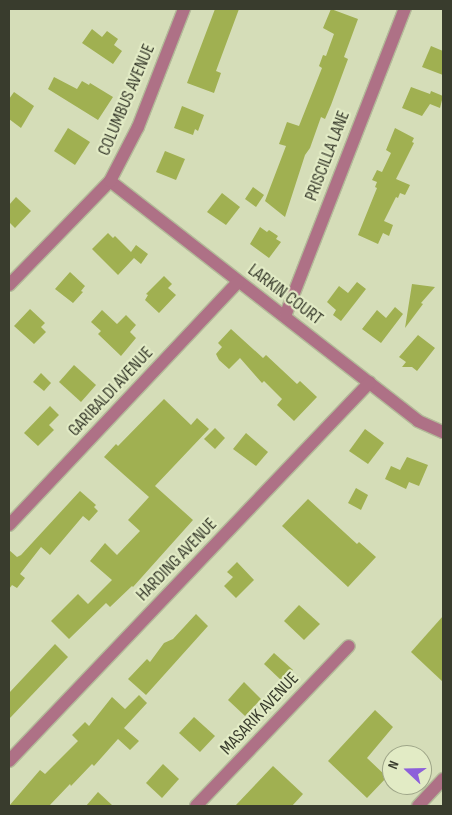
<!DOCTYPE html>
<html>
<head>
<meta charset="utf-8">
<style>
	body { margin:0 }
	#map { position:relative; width:452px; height:815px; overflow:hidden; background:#d5ddb8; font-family:"Sofia Sans Condensed",sans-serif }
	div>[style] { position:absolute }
	.building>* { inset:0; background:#a0b051 }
	.roads { filter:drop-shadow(1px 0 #b3ba99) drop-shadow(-1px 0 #b3ba99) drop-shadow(0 1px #b3ba99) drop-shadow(0 -1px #b3ba99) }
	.minor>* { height:12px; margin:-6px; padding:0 6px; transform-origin:6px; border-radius:6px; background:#ae7186 }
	span { translate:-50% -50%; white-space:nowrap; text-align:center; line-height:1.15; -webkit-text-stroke:4.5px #e2ebc5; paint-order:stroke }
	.street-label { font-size:18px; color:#393c2d }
	.frame { position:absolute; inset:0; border:10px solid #393c2d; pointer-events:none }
	.north { position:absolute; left:382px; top:745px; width:50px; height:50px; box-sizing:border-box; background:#e2ebc5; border:1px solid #9ea588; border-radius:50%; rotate:291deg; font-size:14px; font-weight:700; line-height:20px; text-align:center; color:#393c2d }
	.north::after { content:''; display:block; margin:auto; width:18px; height:22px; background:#8d60da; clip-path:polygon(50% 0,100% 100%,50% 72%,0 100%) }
</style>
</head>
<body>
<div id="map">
	<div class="building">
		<div style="clip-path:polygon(215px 9px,239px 9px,216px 71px,221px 73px,214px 93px,187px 83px)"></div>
		<div style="clip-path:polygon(331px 9px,358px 19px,344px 57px,348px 59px,331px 105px,325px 119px,321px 117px,310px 148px,305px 155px,285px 217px,265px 201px,286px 146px,279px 144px,287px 122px,299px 126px,322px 68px,319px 66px,323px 55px,326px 56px,334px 34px,323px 28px)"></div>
		<div style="clip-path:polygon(92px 29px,102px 37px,107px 31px,118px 39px,114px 45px,122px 51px,113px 64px,82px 43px)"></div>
		<div style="clip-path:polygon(431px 46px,443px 51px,443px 75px,422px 67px)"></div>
		<div style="clip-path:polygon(54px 77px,77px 89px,82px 81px,89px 85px,90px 83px,113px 97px,98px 120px,48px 89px)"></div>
		<div style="clip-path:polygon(411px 87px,430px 94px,431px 91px,443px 96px,440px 108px,430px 104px,422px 116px,402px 108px)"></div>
		<div style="clip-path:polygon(14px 92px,34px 106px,21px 128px,9px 119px,9px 99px)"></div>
		<div style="clip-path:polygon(182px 106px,204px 115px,198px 131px,195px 129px,193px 135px,174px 128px)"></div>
		<div style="clip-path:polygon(68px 128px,90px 142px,75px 165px,54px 151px)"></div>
		<div style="clip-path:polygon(395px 128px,414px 138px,412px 142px,414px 143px,396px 179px,410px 185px,405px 195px,400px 193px,398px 198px,396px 197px,384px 221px,393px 225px,389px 236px,383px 233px,378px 244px,358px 235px,377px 188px,375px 187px,377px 182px,372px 180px,377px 170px,382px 172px,391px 153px,386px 150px)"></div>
		<div style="clip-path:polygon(165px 151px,185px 159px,176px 180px,156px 172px)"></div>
		<div style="clip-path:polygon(253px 187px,264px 195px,256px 207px,245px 199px)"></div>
		<div style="clip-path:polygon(222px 193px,240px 207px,226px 225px,207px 212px)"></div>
		<div style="clip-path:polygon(16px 197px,31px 211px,15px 228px,9px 222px,9px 205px)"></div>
		<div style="clip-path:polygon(260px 227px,267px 232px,269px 230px,278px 236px,276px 239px,281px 242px,269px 258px,250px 244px)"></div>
		<div style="clip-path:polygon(108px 233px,113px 238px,115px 236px,131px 252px,136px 245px,148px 254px,141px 264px,134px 258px,118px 275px,92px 249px)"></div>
		<div style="clip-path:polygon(70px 272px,85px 286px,81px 291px,83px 292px,73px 303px,55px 289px)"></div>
		<div style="clip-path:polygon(164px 276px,172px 284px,168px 288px,176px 295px,159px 313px,145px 300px,148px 295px,146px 294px)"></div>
		<div style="clip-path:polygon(357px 282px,366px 289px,341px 321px,333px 315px,336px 310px,327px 302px,339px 286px,348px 293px)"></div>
		<div style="clip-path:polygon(412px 284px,435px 287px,421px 303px,423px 304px,405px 328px)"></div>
		<div style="clip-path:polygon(395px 307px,403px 314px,381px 343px,362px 329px,377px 310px,386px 318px)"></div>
		<div style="clip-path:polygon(30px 309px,45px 323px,41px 327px,46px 332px,34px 344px,14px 326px)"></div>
		<div style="clip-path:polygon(102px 310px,117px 324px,126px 315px,136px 325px,130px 332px,136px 338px,121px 356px,98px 334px,101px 331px,91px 322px)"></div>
		<div style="clip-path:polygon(231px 329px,263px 358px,266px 355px,297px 384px,300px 381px,317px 397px,294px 421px,277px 405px,282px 399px,264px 381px,262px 383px,240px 358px,229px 369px,219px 360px,216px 354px,222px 347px,218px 343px)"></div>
		<div style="clip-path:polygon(418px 335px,435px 348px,417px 371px,412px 367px,402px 367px,406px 362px,399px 357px)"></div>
		<div style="clip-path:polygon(74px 365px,96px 385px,81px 402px,59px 382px)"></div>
		<div style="clip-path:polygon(41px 373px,51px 383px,44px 391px,33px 382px)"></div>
		<div style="clip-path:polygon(164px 399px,191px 425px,197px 418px,209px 429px,155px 486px,193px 520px,133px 587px,132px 586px,110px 607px,106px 603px,69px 639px,51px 621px,78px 594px,88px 604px,112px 580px,90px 561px,105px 543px,117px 555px,140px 531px,128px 520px,149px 497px,104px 457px,116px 444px,118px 446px)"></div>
		<div style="clip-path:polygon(50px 406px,59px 415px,49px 425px,54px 430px,38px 446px,24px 433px)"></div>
		<div style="clip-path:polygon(215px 428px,225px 438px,215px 449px,204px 439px)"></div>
		<div style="clip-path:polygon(365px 429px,384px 443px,368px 464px,349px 451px)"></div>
		<div style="clip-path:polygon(246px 433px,268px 452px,256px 466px,233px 449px)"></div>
		<div style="clip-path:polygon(407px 457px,428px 465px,419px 486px,409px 482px,406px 489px,385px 479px,391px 466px,400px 470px)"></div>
		<div style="clip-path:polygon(356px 488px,368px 495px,361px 510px,348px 503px)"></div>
		<div style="clip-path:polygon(80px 491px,96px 505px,94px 507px,98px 511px,89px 521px,83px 516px,50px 555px,41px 547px,20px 574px,25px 578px,17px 588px,12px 585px,9px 589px,9px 550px,17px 557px,21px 555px)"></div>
		<div style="clip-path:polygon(308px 499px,357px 544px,359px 542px,376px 557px,348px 587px,282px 526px)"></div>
		<div style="clip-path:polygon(237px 562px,254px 580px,236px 598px,224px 586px,233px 577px,227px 572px)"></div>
		<div style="clip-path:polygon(299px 605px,320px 624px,304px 640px,284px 621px)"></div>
		<div style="clip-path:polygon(196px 614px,208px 626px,146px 695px,128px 679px,147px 659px,150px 662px,164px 643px,173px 639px)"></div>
		<div style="clip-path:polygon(443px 616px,443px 682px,411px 652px)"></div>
		<div style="clip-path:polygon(55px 644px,68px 657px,9px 719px,9px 693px)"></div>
		<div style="clip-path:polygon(274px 653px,293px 670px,282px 681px,264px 664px)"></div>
		<div style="clip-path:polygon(244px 682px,261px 699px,245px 716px,228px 700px)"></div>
		<div style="clip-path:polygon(139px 695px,147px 703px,124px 728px,139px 741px,130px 750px,118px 739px,94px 766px,92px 764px,71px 786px,70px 784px,49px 806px,9px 806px,40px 770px,45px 774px,78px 741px,72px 735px,85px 722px,89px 726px,112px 697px,125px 709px)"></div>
		<div style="clip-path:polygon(375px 710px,393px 727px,367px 758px,387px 777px,367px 798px,328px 761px)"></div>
		<div style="clip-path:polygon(194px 717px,215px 736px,200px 752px,179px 733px)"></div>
		<div style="clip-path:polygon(163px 764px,179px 779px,162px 798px,146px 783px)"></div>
		<div style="clip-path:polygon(273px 766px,303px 794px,292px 806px,235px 806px)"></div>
		<div style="clip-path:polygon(98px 792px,113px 806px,86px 806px)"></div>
	</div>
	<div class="roads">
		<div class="minor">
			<div style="left:110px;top:181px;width:390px;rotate:37.9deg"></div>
			<div style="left:418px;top:421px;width:27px;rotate:24deg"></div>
			<div style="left:9px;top:285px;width:145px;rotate:-45.8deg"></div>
			<div style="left:110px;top:181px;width:61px;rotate:-62.6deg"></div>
			<div style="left:138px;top:127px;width:127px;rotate:-68.7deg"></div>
			<div style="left:285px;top:316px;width:330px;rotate:-68.7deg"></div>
			<div style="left:9px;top:525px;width:334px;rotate:-46.7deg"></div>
			<div style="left:9px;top:761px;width:523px;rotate:-46.39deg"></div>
			<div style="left:196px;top:806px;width:221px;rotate:-46.3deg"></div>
			<div style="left:418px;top:806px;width:37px;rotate:-47deg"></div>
		</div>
	</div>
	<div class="street-label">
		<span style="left:127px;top:100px;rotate:-67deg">COLUMBUS AVENUE</span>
		<span style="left:328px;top:156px;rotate:-69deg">PRISCILLA LANE</span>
		<span style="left:285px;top:295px;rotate:37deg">LARKIN COURT</span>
		<span style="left:111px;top:392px;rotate:-47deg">GARIBALDI AVENUE</span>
		<span style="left:177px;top:560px;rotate:-46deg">HARDING AVENUE</span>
		<span style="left:260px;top:714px;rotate:-47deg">MASARIK AVENUE</span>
	</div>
	<div class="frame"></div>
	<div class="north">N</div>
</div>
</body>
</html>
